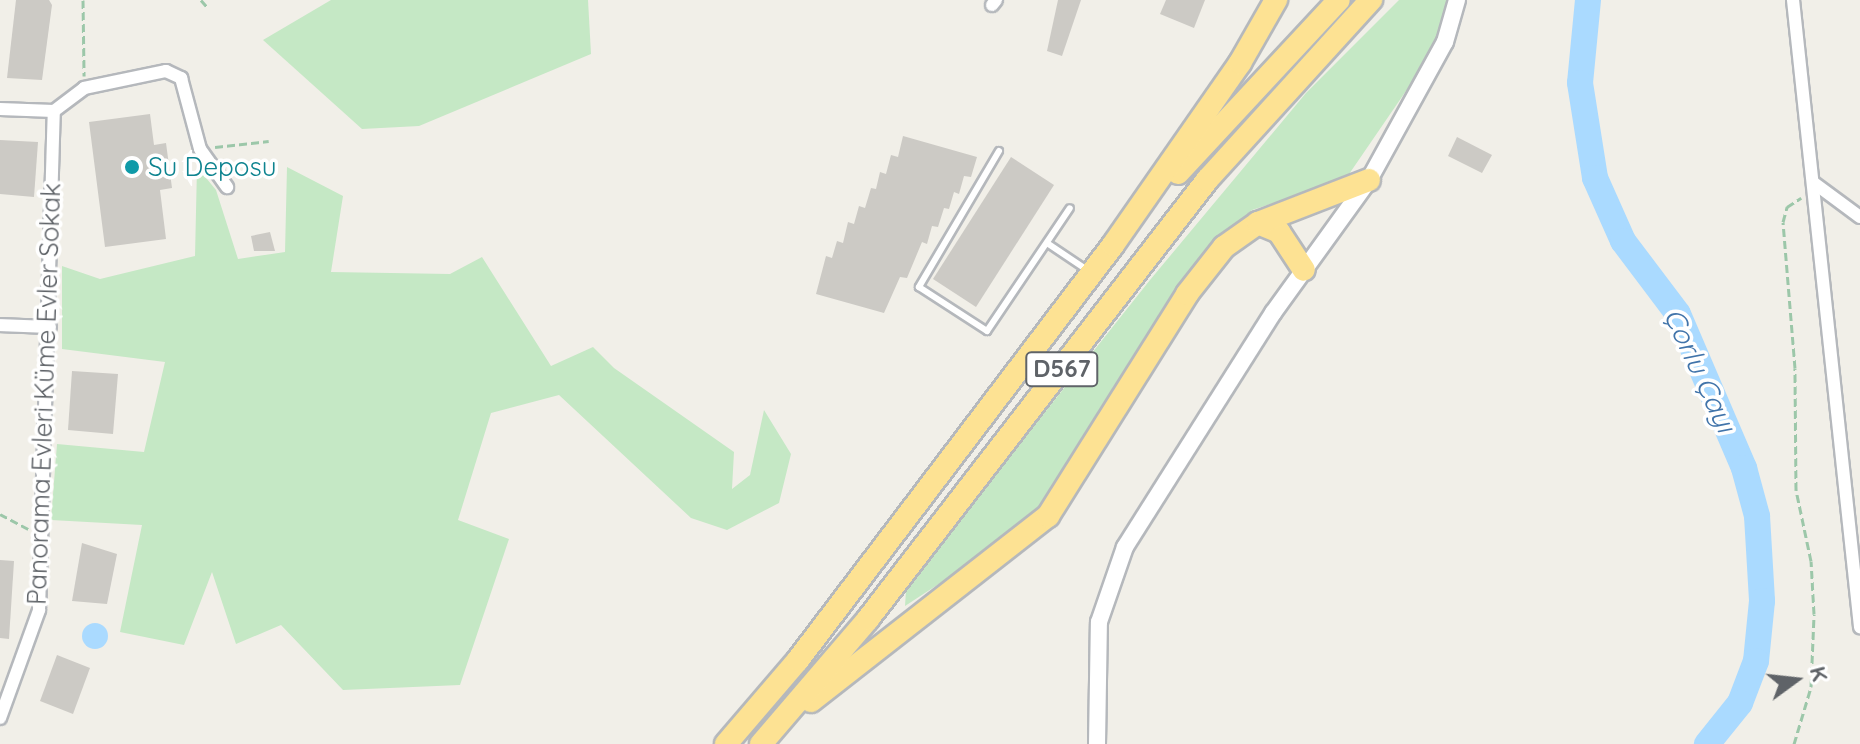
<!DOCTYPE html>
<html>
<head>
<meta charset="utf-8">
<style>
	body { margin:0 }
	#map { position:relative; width:1860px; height:744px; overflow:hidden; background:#f1efe8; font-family:Quicksand,sans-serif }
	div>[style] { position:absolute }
	.green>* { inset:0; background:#c5e8c5 }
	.water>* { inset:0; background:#aadaff }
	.round { border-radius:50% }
	.river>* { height:26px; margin:-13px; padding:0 13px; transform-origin:13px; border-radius:13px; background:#aadaff }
	.building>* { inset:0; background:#cccac5 }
	.path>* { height:3px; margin-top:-1.5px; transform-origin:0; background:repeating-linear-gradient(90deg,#9cc7a9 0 8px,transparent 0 12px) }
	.roads { filter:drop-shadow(2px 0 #b5b8bc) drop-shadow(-2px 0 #b5b8bc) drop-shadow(0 2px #b5b8bc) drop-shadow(0 -2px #b5b8bc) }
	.lane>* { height:6px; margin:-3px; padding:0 3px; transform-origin:3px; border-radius:3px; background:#fff }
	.street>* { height:12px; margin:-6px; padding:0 6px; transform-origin:6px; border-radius:6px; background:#fff }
	.secondary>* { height:16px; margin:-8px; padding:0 8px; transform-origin:8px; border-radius:8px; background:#fff }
	.highway>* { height:22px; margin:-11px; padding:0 11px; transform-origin:11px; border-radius:11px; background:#fde293 }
	.dots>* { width:22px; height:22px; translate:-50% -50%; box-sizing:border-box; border:4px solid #fff; border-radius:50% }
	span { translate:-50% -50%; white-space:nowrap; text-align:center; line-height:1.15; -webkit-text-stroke:7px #fff; paint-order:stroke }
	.shield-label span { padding:2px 6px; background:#fff; border:2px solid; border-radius:6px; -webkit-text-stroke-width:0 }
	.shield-label { font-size:24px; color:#5f6368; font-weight:700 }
	.culture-label { font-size:26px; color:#0d838f }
	.left { translate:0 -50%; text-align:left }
	.street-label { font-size:26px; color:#5f6368 }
	.water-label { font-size:28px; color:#4174aa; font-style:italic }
	.north { position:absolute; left:1756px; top:640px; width:80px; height:80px; -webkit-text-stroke:6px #fff; paint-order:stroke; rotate:75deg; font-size:22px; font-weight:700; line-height:32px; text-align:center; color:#5f6368 }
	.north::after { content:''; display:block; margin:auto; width:28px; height:36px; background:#5f6368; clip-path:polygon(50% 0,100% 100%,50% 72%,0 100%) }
</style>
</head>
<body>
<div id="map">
	<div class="green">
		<div style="clip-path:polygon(331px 0,588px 0,591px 54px,419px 126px,362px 129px,263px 40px)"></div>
		<div style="clip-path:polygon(1399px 0,1455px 0,1445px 34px,1345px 180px,1252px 210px,1227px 238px,1052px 501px,1020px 531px,905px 606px,906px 591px,921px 568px,1150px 280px,1306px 93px)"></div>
		<div style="clip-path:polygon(197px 167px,216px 190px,238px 259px,285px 252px,287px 167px,343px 196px,331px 272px,450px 274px,482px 257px,551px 366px,593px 347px,614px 368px,734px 452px,732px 489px,750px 475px,764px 410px,791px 454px,779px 503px,727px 530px,691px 518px,559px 395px,491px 413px,458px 520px,509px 539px,460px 685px,343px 690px,281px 625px,236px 644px,212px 572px,184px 645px,120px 632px,142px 525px,51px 520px,57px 444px,144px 452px,165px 362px,62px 349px,62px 266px,100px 279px,195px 256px)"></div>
	</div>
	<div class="water">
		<div class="round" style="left:82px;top:623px;width:26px;height:26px"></div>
	</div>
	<div class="river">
		<div style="left:1588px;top:0;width:83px;rotate:95.5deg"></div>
		<div style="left:1580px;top:83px;width:96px;rotate:81deg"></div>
		<div style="left:1595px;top:178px;width:69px;rotate:66deg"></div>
		<div style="left:1623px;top:241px;width:91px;rotate:53deg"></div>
		<div style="left:1678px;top:314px;width:168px;rotate:66.8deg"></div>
		<div style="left:1744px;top:468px;width:50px;rotate:74.8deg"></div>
		<div style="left:1757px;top:516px;width:85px;rotate:86.6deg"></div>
		<div style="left:1762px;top:601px;width:60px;rotate:95.7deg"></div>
		<div style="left:1756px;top:661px;width:45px;rotate:110.9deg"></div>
		<div style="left:1740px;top:703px;width:53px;rotate:128.8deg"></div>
	</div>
	<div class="building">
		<div style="clip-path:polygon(16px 0,49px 0,52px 5px,42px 80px,7px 78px)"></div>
		<div style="clip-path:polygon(1058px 0,1081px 0,1062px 56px,1047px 51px)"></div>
		<div style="clip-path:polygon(1166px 0,1205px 0,1194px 28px,1160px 14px)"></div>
		<div style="clip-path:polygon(150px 114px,154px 145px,166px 143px,172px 188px,160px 190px,166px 239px,105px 247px,89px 122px)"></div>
		<div style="clip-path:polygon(903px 136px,977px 157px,971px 177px,964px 176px,959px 194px,954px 192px,949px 209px,944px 208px,938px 227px,932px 226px,927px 244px,922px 242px,907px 278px,900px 277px,884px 313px,816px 294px,826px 256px,832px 258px,837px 241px,843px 243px,848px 222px,854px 224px,859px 206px,865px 208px,871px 188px,876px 189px,880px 172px,886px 174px,891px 155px,898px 157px)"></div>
		<div style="clip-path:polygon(1457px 137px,1492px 155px,1482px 173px,1448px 156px)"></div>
		<div style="clip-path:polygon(0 140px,38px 142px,34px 197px,0 194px)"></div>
		<div style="clip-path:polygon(1011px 157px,1054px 185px,976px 307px,933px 279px)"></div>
		<div style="clip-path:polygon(270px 232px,275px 251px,254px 251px,251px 236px)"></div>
		<div style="clip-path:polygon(72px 371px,118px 374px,113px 434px,68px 430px)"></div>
		<div style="clip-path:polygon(82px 543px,117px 554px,107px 604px,72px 601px)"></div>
		<div style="clip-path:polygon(0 560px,14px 561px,9px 639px,0 638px)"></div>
		<div style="clip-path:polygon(57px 655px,90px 668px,73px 714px,40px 701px)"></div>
	</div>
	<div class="path">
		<div style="left:83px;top:0;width:76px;rotate:89.2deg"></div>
		<div style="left:201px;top:0;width:11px;rotate:49deg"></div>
		<div style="left:215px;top:147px;width:54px;rotate:-6.3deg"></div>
		<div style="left:0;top:514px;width:32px;rotate:28deg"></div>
		<div style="left:1794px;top:744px;width:59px;rotate:-73.4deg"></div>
		<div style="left:1811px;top:687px;width:73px;rotate:-87.6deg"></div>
		<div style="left:1814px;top:614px;width:53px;rotate:-93.2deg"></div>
		<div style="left:1811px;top:561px;width:73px;rotate:-101.9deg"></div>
		<div style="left:1796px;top:490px;width:122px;rotate:-90.5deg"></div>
		<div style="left:1795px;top:368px;width:146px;rotate:-94.7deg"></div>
		<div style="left:1783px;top:222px;width:16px;rotate:-75deg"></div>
		<div style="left:1787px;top:207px;width:17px;rotate:-33deg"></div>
	</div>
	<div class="roads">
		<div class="lane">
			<div style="left:999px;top:151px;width:158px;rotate:120.5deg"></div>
			<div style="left:919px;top:287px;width:81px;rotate:32.9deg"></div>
			<div style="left:987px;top:331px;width:148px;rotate:-56deg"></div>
			<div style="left:1047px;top:243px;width:48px;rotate:34deg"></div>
		</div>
		<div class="street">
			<div style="left:1793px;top:0;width:631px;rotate:83.9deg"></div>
			<div style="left:992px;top:5px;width:6px;rotate:-51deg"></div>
			<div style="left:0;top:109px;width:54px;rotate:2.1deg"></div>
			<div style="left:54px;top:111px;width:38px;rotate:-37deg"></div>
			<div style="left:84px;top:88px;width:84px;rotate:-11.7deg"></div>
			<div style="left:166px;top:71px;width:17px;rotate:25deg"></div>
			<div style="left:181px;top:78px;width:73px;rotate:75deg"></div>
			<div style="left:200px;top:149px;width:47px;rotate:54.6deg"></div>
			<div style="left:1814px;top:183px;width:57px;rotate:36.5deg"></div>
			<div style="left:0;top:325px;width:50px;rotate:2.3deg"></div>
			<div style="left:0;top:718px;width:115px;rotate:-70.1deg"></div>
			<div style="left:39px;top:610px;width:499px;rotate:-88.3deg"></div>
		</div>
		<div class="secondary">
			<div style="left:1097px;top:744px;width:122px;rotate:-89.1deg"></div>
			<div style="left:1099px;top:622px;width:79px;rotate:-70.9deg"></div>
			<div style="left:1125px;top:547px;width:277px;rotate:-57.7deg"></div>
			<div style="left:1273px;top:313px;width:164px;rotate:-54.2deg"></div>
			<div style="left:1369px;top:180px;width:158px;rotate:-61.2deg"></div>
			<div style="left:1445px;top:42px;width:44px;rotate:-74.1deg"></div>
		</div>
		<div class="highway">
			<div style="left:1178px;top:173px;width:236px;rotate:-47.1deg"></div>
			<div style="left:1258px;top:223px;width:23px;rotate:23deg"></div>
			<div style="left:1279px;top:232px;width:45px;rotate:56.7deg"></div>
			<div style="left:811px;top:701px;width:301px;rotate:-38deg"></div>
			<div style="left:1048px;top:516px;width:262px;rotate:-57.9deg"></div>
			<div style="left:1187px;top:294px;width:60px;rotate:-51.8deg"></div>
			<div style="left:1224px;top:247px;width:42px;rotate:-35.2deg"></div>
			<div style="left:1258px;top:223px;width:119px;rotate:-21.2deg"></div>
			<div style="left:726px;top:744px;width:111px;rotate:-49.4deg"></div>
			<div style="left:798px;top:660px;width:521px;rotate:-52.8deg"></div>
			<div style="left:1113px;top:245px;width:222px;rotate:-55.1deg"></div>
			<div style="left:1240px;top:63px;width:73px;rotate:-60.3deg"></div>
			<div style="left:761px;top:744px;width:165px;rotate:-49.4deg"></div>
			<div style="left:868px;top:619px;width:555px;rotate:-52.32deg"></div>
			<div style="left:1207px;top:180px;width:244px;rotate:-47.7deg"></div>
		</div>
	</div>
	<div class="dots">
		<div style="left:132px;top:167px;background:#0f9aa8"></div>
	</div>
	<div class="shield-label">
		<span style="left:1062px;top:369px">D567</span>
	</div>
	<div class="culture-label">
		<span class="left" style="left:148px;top:167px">Su Deposu</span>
	</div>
	<div class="street-label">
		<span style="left:44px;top:394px;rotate:-88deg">Panorama Evleri Küme Evler Sokak</span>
	</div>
	<div class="water-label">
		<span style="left:1700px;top:370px;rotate:65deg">Çorlu Çayı</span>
	</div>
	<div class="north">K</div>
</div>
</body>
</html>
